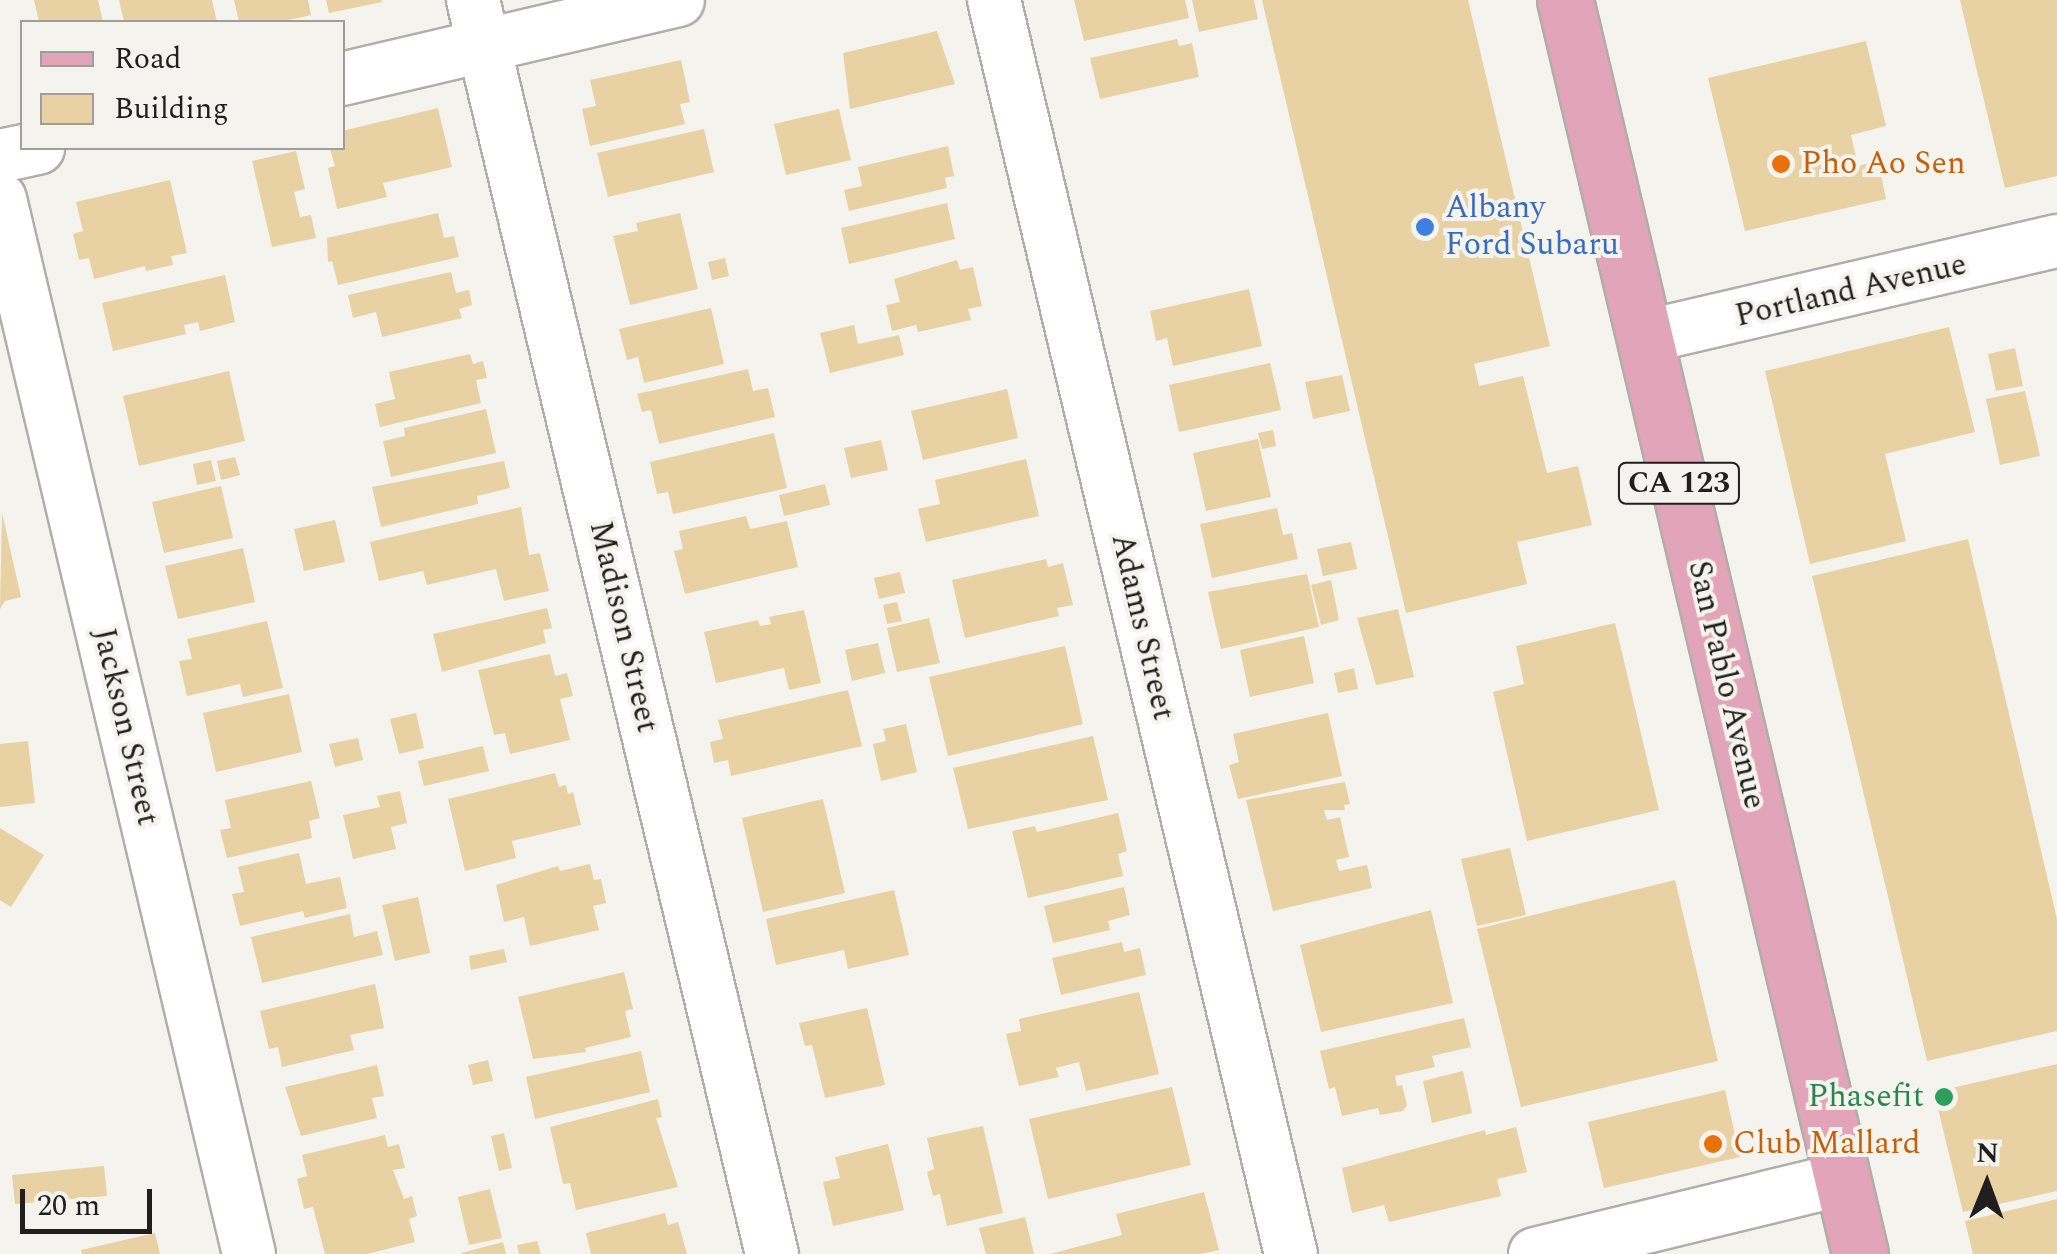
<!DOCTYPE html>
<html>
<head>
<meta charset="utf-8">
<style>
	body { margin:0 }
	#map { position:relative; width:2057px; height:1254px; overflow:hidden; background:#f5f3ed; font-family:Spectral,serif }
	div>[style] { position:absolute }
	.building>* { inset:0; background:#e8d2a4 }
	.roads { filter:drop-shadow(2px 0 #b0aea9) drop-shadow(-2px 0 #b0aea9) drop-shadow(0 2px #b0aea9) drop-shadow(0 -2px #b0aea9) }
	.minor>* { height:52px; margin:-26px; padding:0 26px; transform-origin:26px; border-radius:26px; background:#fff }
	.primary>* { height:55px; margin:-27.5px; padding:0 27.5px; transform-origin:27.5px; border-radius:27.5px; background:#e2a4b8 }
	.dots>* { width:28px; height:28px; translate:-50% -50%; box-sizing:border-box; border:5px solid #f5f3ed; border-radius:50% }
	span { translate:-50% -50%; white-space:nowrap; text-align:center; line-height:1.15; -webkit-text-stroke:8px #f5f3ed; paint-order:stroke }
	.shield-label span { padding:2px 8px; background:#f5f3ed; border:2px solid; border-radius:8px; -webkit-text-stroke-width:0 }
	.shield-label { font-size:30px; color:#201f1d; font-weight:700 }
	.food-label { font-size:32px; color:#c56008 }
	.left { translate:0 -50%; text-align:left }
	.shop-label { font-size:32px; color:#366cbe }
	.street-label { font-size:32px; color:#201f1d }
	.leisure-label { font-size:32px; color:#27864d }
	.right { translate:-100% -50%; text-align:right }
	.legend { position:absolute; left:20px; top:20px; width:325px; height:130px; box-sizing:border-box; background:#f5f3ed; border:2px solid #a09e9a; margin:0; padding:12px 18px; list-style:none; font-size:30px; color:#201f1d }
	.legend li { display:flex; align-items:center; gap:20px; height:50px }
	.legend b { width:50px; border:2px solid #a09e9a }
	.north { position:absolute; left:1937px; top:1134px; width:100px; height:100px; -webkit-text-stroke:8px #f5f3ed; paint-order:stroke; rotate:1deg; font-size:28px; font-weight:700; line-height:40px; text-align:center; color:#201f1d }
	.north::after { content:''; display:block; margin:auto; width:35px; height:45px; background:#201f1d; clip-path:polygon(50% 0,100% 100%,50% 72%,0 100%) }
	.scale { position:absolute; left:20px; top:1189px; width:132px; height:45px; box-sizing:border-box; border:5px solid #201f1d; border-top:0; padding-left:12px; font-size:30px; line-height:35px; white-space:nowrap; color:#201f1d; -webkit-text-stroke:8px #f5f3ed; paint-order:stroke }
</style>
</head>
<body>
<div id="map">
	<div class="building">
		<div style="clip-path:polygon(34px 0,98px 0,103px 22px,39px 22px)"></div>
		<div style="clip-path:polygon(119px 0,212px 0,217px 22px,124px 22px)"></div>
		<div style="clip-path:polygon(234px 0,308px 0,311px 15px,280px 22px,239px 22px)"></div>
		<div style="clip-path:polygon(326px 0,381px 0,382px 2px,329px 13px)"></div>
		<div style="clip-path:polygon(1074px 0,1185px 0,1189px 18px,1084px 41px)"></div>
		<div style="clip-path:polygon(1192px 0,1254px 0,1258px 19px,1199px 32px)"></div>
		<div style="clip-path:polygon(1262px 0,1468px 0,1550px 346px,1474px 364px,1479px 386px,1523px 376px,1547px 473px,1578px 466px,1592px 525px,1517px 542px,1527px 584px,1406px 613px)"></div>
		<div style="clip-path:polygon(1960px 0,2057px 0,2057px 176px,2005px 188px)"></div>
		<div style="clip-path:polygon(937px 31px,955px 84px,850px 109px,843px 53px)"></div>
		<div style="clip-path:polygon(1177px 39px,1179px 46px,1192px 43px,1199px 77px,1100px 99px,1090px 58px)"></div>
		<div style="clip-path:polygon(1866px 41px,1886px 126px,1851px 135px,1858px 166px,1878px 161px,1886px 199px,1745px 231px,1708px 78px)"></div>
		<div style="clip-path:polygon(681px 60px,690px 102px,680px 104px,685px 124px,590px 146px,582px 109px,596px 106px,590px 80px)"></div>
		<div style="clip-path:polygon(438px 108px,452px 167px,383px 183px,387px 197px,337px 209px,328px 168px,335px 166px,330px 149px,344px 145px,342px 131px)"></div>
		<div style="clip-path:polygon(839px 109px,851px 160px,786px 175px,774px 124px)"></div>
		<div style="clip-path:polygon(704px 129px,714px 172px,608px 197px,597px 153px)"></div>
		<div style="clip-path:polygon(948px 146px,954px 176px,945px 178px,947px 188px,849px 211px,844px 190px,862px 186px,858px 167px)"></div>
		<div style="clip-path:polygon(296px 151px,305px 189px,294px 192px,300px 217px,311px 215px,316px 238px,272px 247px,252px 161px)"></div>
		<div style="clip-path:polygon(170px 180px,187px 253px,171px 256px,173px 265px,146px 271px,145px 266px,94px 279px,89px 258px,79px 260px,73px 234px,83px 231px,76px 202px)"></div>
		<div style="clip-path:polygon(947px 203px,955px 239px,849px 264px,841px 228px)"></div>
		<div style="clip-path:polygon(438px 213px,444px 238px,454px 236px,459px 257px,338px 285px,332px 261px,328px 262px,327px 238px)"></div>
		<div style="clip-path:polygon(680px 213px,698px 289px,630px 305px,613px 236px,638px 231px,636px 223px)"></div>
		<div style="clip-path:polygon(725px 258px,729px 276px,712px 280px,708px 262px)"></div>
		<div style="clip-path:polygon(957px 260px,960px 270px,973px 267px,982px 306px,968px 309px,971px 320px,918px 332px,916px 325px,892px 331px,886px 305px,900px 302px,894px 279px)"></div>
		<div style="clip-path:polygon(451px 272px,456px 293px,469px 290px,472px 305px,459px 309px,462px 318px,382px 337px,376px 312px,353px 318px,348px 295px)"></div>
		<div style="clip-path:polygon(225px 275px,235px 322px,200px 331px,198px 322px,184px 325px,186px 334px,113px 351px,102px 303px)"></div>
		<div style="clip-path:polygon(1249px 289px,1262px 346px,1173px 366px,1167px 338px,1156px 341px,1150px 311px)"></div>
		<div style="clip-path:polygon(711px 308px,724px 364px,644px 383px,638px 357px,627px 360px,619px 329px)"></div>
		<div style="clip-path:polygon(854px 325px,858px 344px,899px 335px,904px 355px,830px 373px,820px 333px)"></div>
		<div style="clip-path:polygon(1949px 327px,1975px 432px,1885px 454px,1906px 541px,1810px 564px,1765px 371px)"></div>
		<div style="clip-path:polygon(2015px 348px,2023px 386px,1996px 391px,1988px 354px)"></div>
		<div style="clip-path:polygon(470px 354px,473px 364px,483px 361px,487px 378px,476px 380px,481px 403px,380px 427px,375px 404px,395px 399px,389px 372px)"></div>
		<div style="clip-path:polygon(1270px 363px,1281px 410px,1179px 432px,1169px 385px)"></div>
		<div style="clip-path:polygon(748px 369px,753px 391px,768px 388px,775px 417px,659px 444px,651px 410px,642px 412px,637px 394px)"></div>
		<div style="clip-path:polygon(229px 371px,245px 441px,139px 466px,123px 396px)"></div>
		<div style="clip-path:polygon(1342px 375px,1350px 411px,1313px 419px,1305px 382px)"></div>
		<div style="clip-path:polygon(1007px 389px,1018px 438px,923px 460px,911px 411px)"></div>
		<div style="clip-path:polygon(2025px 391px,2040px 456px,2000px 465px,1986px 399px)"></div>
		<div style="clip-path:polygon(486px 409px,496px 453px,391px 477px,383px 441px,405px 436px,404px 428px)"></div>
		<div style="clip-path:polygon(1273px 430px,1276px 446px,1262px 449px,1258px 433px)"></div>
		<div style="clip-path:polygon(774px 433px,787px 488px,673px 514px,668px 492px,657px 494px,650px 462px)"></div>
		<div style="clip-path:polygon(1258px 439px,1271px 497px,1206px 511px,1193px 453px)"></div>
		<div style="clip-path:polygon(881px 440px,888px 470px,851px 478px,844px 448px)"></div>
		<div style="clip-path:polygon(235px 457px,240px 475px,221px 480px,217px 461px)"></div>
		<div style="clip-path:polygon(1026px 459px,1039px 516px,926px 542px,918px 509px,940px 504px,935px 480px)"></div>
		<div style="clip-path:polygon(211px 460px,216px 481px,197px 485px,193px 464px)"></div>
		<div style="clip-path:polygon(504px 461px,510px 488px,477px 496px,478px 504px,381px 527px,372px 487px)"></div>
		<div style="clip-path:polygon(825px 484px,830px 505px,784px 516px,779px 495px)"></div>
		<div style="clip-path:polygon(221px 486px,233px 538px,164px 553px,152px 502px)"></div>
		<div style="clip-path:polygon(521px 507px,529px 555px,540px 553px,549px 591px,504px 601px,496px 569px,427px 585px,423px 571px,379px 581px,370px 542px)"></div>
		<div style="clip-path:polygon(1277px 508px,1283px 535px,1292px 533px,1298px 559px,1212px 578px,1200px 524px)"></div>
		<div style="clip-path:polygon(2px 513px,21px 597px,5px 601px,0 609px)"></div>
		<div style="clip-path:polygon(746px 516px,750px 529px,787px 521px,798px 567px,685px 594px,674px 551px,683px 549px,679px 531px)"></div>
		<div style="clip-path:polygon(335px 520px,345px 562px,304px 571px,294px 529px)"></div>
		<div style="clip-path:polygon(1968px 539px,2057px 919px,2057px 1031px,1927px 1061px,1812px 576px)"></div>
		<div style="clip-path:polygon(1351px 542px,1357px 569px,1323px 576px,1317px 549px)"></div>
		<div style="clip-path:polygon(243px 548px,255px 602px,178px 619px,165px 566px)"></div>
		<div style="clip-path:polygon(1046px 559px,1048px 567px,1063px 563px,1073px 605px,1057px 608px,1059px 616px,965px 638px,952px 580px)"></div>
		<div style="clip-path:polygon(900px 572px,905px 593px,879px 599px,874px 578px)"></div>
		<div style="clip-path:polygon(1307px 574px,1319px 627px,1221px 649px,1208px 592px)"></div>
		<div style="clip-path:polygon(1331px 580px,1339px 620px,1321px 625px,1311px 585px)"></div>
		<div style="clip-path:polygon(897px 602px,902px 621px,887px 624px,883px 605px)"></div>
		<div style="clip-path:polygon(547px 608px,552px 628px,543px 630px,546px 643px,442px 672px,433px 634px)"></div>
		<div style="clip-path:polygon(1398px 609px,1414px 677px,1376px 685px,1357px 618px)"></div>
		<div style="clip-path:polygon(804px 610px,821px 683px,789px 690px,784px 668px,716px 683px,704px 632px,758px 620px,760px 626px,771px 624px,769px 617px)"></div>
		<div style="clip-path:polygon(929px 618px,940px 663px,897px 672px,887px 628px)"></div>
		<div style="clip-path:polygon(267px 621px,283px 688px,243px 697px,240px 684px,187px 696px,179px 661px,192px 659px,187px 639px)"></div>
		<div style="clip-path:polygon(1615px 623px,1659px 810px,1527px 841px,1493px 692px,1524px 684px,1516px 646px)"></div>
		<div style="clip-path:polygon(1304px 636px,1314px 683px,1250px 697px,1240px 650px)"></div>
		<div style="clip-path:polygon(878px 643px,885px 673px,852px 681px,845px 650px)"></div>
		<div style="clip-path:polygon(1065px 646px,1083px 724px,948px 756px,929px 677px)"></div>
		<div style="clip-path:polygon(550px 654px,555px 676px,567px 673px,573px 696px,560px 699px,570px 740px,510px 754px,505px 733px,494px 735px,478px 670px)"></div>
		<div style="clip-path:polygon(1354px 668px,1358px 689px,1338px 693px,1334px 673px)"></div>
		<div style="clip-path:polygon(848px 690px,862px 746px,731px 776px,728px 760px,714px 763px,710px 742px,723px 739px,718px 720px)"></div>
		<div style="clip-path:polygon(289px 694px,302px 752px,216px 772px,203px 713px)"></div>
		<div style="clip-path:polygon(416px 713px,424px 748px,399px 754px,390px 719px)"></div>
		<div style="clip-path:polygon(1328px 713px,1342px 776px,1238px 799px,1229px 765px,1239px 762px,1233px 734px)"></div>
		<div style="clip-path:polygon(906px 724px,917px 772px,881px 781px,873px 744px,886px 741px,883px 729px)"></div>
		<div style="clip-path:polygon(1093px 736px,1108px 800px,968px 829px,953px 768px)"></div>
		<div style="clip-path:polygon(358px 738px,363px 760px,335px 767px,329px 744px)"></div>
		<div style="clip-path:polygon(28px 741px,35px 803px,0 807px,0 744px)"></div>
		<div style="clip-path:polygon(483px 746px,489px 771px,424px 786px,418px 761px)"></div>
		<div style="clip-path:polygon(555px 773px,559px 787px,566px 785px,568px 794px,573px 792px,581px 825px,512px 841px,516px 858px,465px 871px,448px 799px)"></div>
		<div style="clip-path:polygon(311px 781px,320px 818px,309px 821px,312px 838px,227px 858px,220px 830px,231px 828px,225px 800px)"></div>
		<div style="clip-path:polygon(1345px 782px,1350px 804px,1344px 805px,1345px 810px,1324px 810px,1327px 820px,1340px 817px,1349px 857px,1336px 860px,1339px 871px,1367px 865px,1372px 888px,1273px 911px,1246px 800px)"></div>
		<div style="clip-path:polygon(400px 791px,407px 823px,391px 827px,396px 849px,353px 859px,343px 815px,380px 807px,377px 796px)"></div>
		<div style="clip-path:polygon(823px 799px,845px 893px,763px 912px,742px 818px)"></div>
		<div style="clip-path:polygon(1118px 813px,1127px 851px,1118px 854px,1123px 876px,1028px 898px,1012px 831px,1035px 826px,1037px 832px)"></div>
		<div style="clip-path:polygon(0 828px,44px 855px,11px 907px,0 900px)"></div>
		<div style="clip-path:polygon(1510px 848px,1526px 915px,1477px 926px,1461px 859px)"></div>
		<div style="clip-path:polygon(299px 853px,306px 884px,340px 877px,347px 908px,305px 918px,303px 911px,240px 926px,232px 894px,244px 892px,238px 867px)"></div>
		<div style="clip-path:polygon(590px 864px,594px 880px,601px 879px,606px 903px,593px 906px,599px 930px,530px 946px,524px 917px,504px 922px,496px 885px,558px 866px,560px 871px)"></div>
		<div style="clip-path:polygon(1675px 880px,1718px 1061px,1521px 1107px,1477px 929px)"></div>
		<div style="clip-path:polygon(1124px 887px,1130px 915px,1108px 921px,1110px 930px,1053px 943px,1044px 906px)"></div>
		<div style="clip-path:polygon(894px 890px,909px 955px,848px 969px,844px 950px,776px 965px,766px 919px)"></div>
		<div style="clip-path:polygon(418px 897px,430px 953px,395px 961px,382px 905px)"></div>
		<div style="clip-path:polygon(1431px 910px,1453px 1003px,1321px 1032px,1300px 945px)"></div>
		<div style="clip-path:polygon(350px 914px,354px 937px,377px 931px,383px 955px,262px 983px,251px 937px)"></div>
		<div style="clip-path:polygon(1122px 942px,1124px 952px,1140px 948px,1146px 975px,1061px 995px,1052px 958px)"></div>
		<div style="clip-path:polygon(504px 949px,507px 962px,471px 970px,469px 956px)"></div>
		<div style="clip-path:polygon(624px 972px,633px 1009px,625px 1011px,631px 1037px,585px 1048px,586px 1052px,533px 1059px,518px 997px)"></div>
		<div style="clip-path:polygon(375px 984px,384px 1028px,350px 1035px,354px 1050px,282px 1067px,278px 1047px,269px 1049px,260px 1011px)"></div>
		<div style="clip-path:polygon(1139px 992px,1159px 1074px,1086px 1091px,1079px 1062px,1056px 1068px,1059px 1077px,1019px 1086px,1006px 1034px,1021px 1031px,1019px 1019px)"></div>
		<div style="clip-path:polygon(867px 1008px,885px 1085px,825px 1098px,812px 1045px,805px 1046px,799px 1023px)"></div>
		<div style="clip-path:polygon(1464px 1018px,1471px 1047px,1432px 1056px,1435px 1067px,1395px 1076px,1397px 1086px,1402px 1085px,1407px 1105px,1403px 1111px,1380px 1115px,1378px 1108px,1342px 1116px,1335px 1087px,1329px 1089px,1320px 1051px)"></div>
		<div style="clip-path:polygon(641px 1051px,650px 1092px,535px 1119px,526px 1077px)"></div>
		<div style="clip-path:polygon(488px 1060px,493px 1081px,473px 1085px,468px 1065px)"></div>
		<div style="clip-path:polygon(2057px 1064px,2057px 1191px,1963px 1212px,1934px 1092px)"></div>
		<div style="clip-path:polygon(377px 1065px,384px 1096px,372px 1098px,377px 1118px,301px 1136px,285px 1087px)"></div>
		<div style="clip-path:polygon(1463px 1071px,1472px 1113px,1432px 1123px,1423px 1081px)"></div>
		<div style="clip-path:polygon(1172px 1087px,1191px 1165px,1048px 1199px,1029px 1119px)"></div>
		<div style="clip-path:polygon(1725px 1090px,1740px 1157px,1604px 1188px,1588px 1122px)"></div>
		<div style="clip-path:polygon(658px 1099px,662px 1117px,656px 1118px,678px 1187px,576px 1210px,570px 1183px,563px 1184px,550px 1127px)"></div>
		<div style="clip-path:polygon(983px 1126px,1003px 1213px,947px 1226px,940px 1194px,933px 1196px,927px 1172px,934px 1169px,927px 1138px)"></div>
		<div style="clip-path:polygon(1516px 1127px,1527px 1172px,1497px 1179px,1501px 1196px,1389px 1222px,1384px 1205px,1352px 1213px,1342px 1168px,1485px 1130px,1486px 1135px)"></div>
		<div style="clip-path:polygon(504px 1133px,512px 1168px,499px 1171px,491px 1136px)"></div>
		<div style="clip-path:polygon(385px 1135px,388px 1147px,399px 1144px,405px 1168px,393px 1170px,404px 1199px,412px 1196px,417px 1216px,409px 1219px,415px 1242px,367px 1254px,325px 1254px,313px 1207px,304px 1209px,297px 1179px,307px 1176px,302px 1155px)"></div>
		<div style="clip-path:polygon(888px 1144px,904px 1210px,833px 1226px,823px 1182px,840px 1178px,835px 1157px)"></div>
		<div style="clip-path:polygon(104px 1166px,107px 1196px,15px 1204px,12px 1175px)"></div>
		<div style="clip-path:polygon(490px 1189px,502px 1238px,469px 1245px,458px 1197px)"></div>
		<div style="clip-path:polygon(1204px 1192px,1219px 1250px,1201px 1254px,1050px 1254px,1122px 1235px,1116px 1214px)"></div>
		<div style="clip-path:polygon(2057px 1199px,2057px 1254px,1973px 1254px,1965px 1221px)"></div>
		<div style="clip-path:polygon(665px 1213px,668px 1225px,678px 1222px,687px 1254px,591px 1254px,586px 1233px)"></div>
		<div style="clip-path:polygon(1025px 1217px,1034px 1254px,986px 1254px,979px 1228px)"></div>
		<div style="clip-path:polygon(155px 1233px,160px 1254px,82px 1254px,81px 1250px)"></div>
		<div style="clip-path:polygon(537px 1241px,541px 1254px,519px 1254px,517px 1245px)"></div>
		<div style="clip-path:polygon(503px 1242px,506px 1254px,461px 1254px,461px 1253px)"></div>
	</div>
	<div class="roads">
		<div class="minor">
			<div style="left:473px;top:0;width:1289px;rotate:76.59deg"></div>
			<div style="left:994px;top:0;width:1289px;rotate:76.68deg"></div>
			<div style="left:342px;top:79px;width:345px;rotate:-13.2deg"></div>
			<div style="left:0;top:156px;width:39px;rotate:-12deg"></div>
			<div style="left:0;top:199px;width:1084px;rotate:76.72deg"></div>
			<div style="left:1644px;top:337px;width:424px;rotate:-13.1deg"></div>
			<div style="left:1535px;top:1254px;width:317px;rotate:-13.7deg"></div>
		</div>
		<div class="primary">
			<div style="left:1565px;top:0;width:1288px;rotate:76.76deg"></div>
		</div>
	</div>
	<div class="dots">
		<div style="left:1781px;top:164px;background:#e8710a"></div>
		<div style="left:1425px;top:227px;background:#3f7fe0"></div>
		<div style="left:1944px;top:1097px;background:#2e9e5b"></div>
		<div style="left:1713px;top:1144px;background:#e8710a"></div>
	</div>
	<div class="shield-label">
		<span style="left:1679px;top:483px">CA 123</span>
	</div>
	<div class="food-label">
		<span class="left" style="left:1801px;top:164px">Pho Ao Sen</span>
		<span class="left" style="left:1733px;top:1144px">Club Mallard</span>
	</div>
	<div class="shop-label">
		<span class="left" style="left:1445px;top:227px">Albany<br>Ford Subaru</span>
	</div>
	<div class="street-label">
		<span style="left:1851px;top:291px;rotate:-13deg">Portland Avenue</span>
		<span style="left:623px;top:627px;rotate:77deg">Madison Street</span>
		<span style="left:1142px;top:627px;rotate:77deg">Adams Street</span>
		<span style="left:1726px;top:685px;rotate:77deg">San Pablo Avenue</span>
		<span style="left:125px;top:727px;rotate:77deg">Jackson Street</span>
	</div>
	<div class="leisure-label">
		<span class="right" style="left:1924px;top:1097px">Phasefit</span>
	</div>
	<ul class="legend">
	<li><b style="height:12px;background:#e2a4b8"></b>Road</li>
	<li><b style="height:28px;background:#e8d2a4"></b>Building</li>
	</ul>
	<div class="north">N</div>
	<div class="scale">20 m</div>
</div>
</body>
</html>
